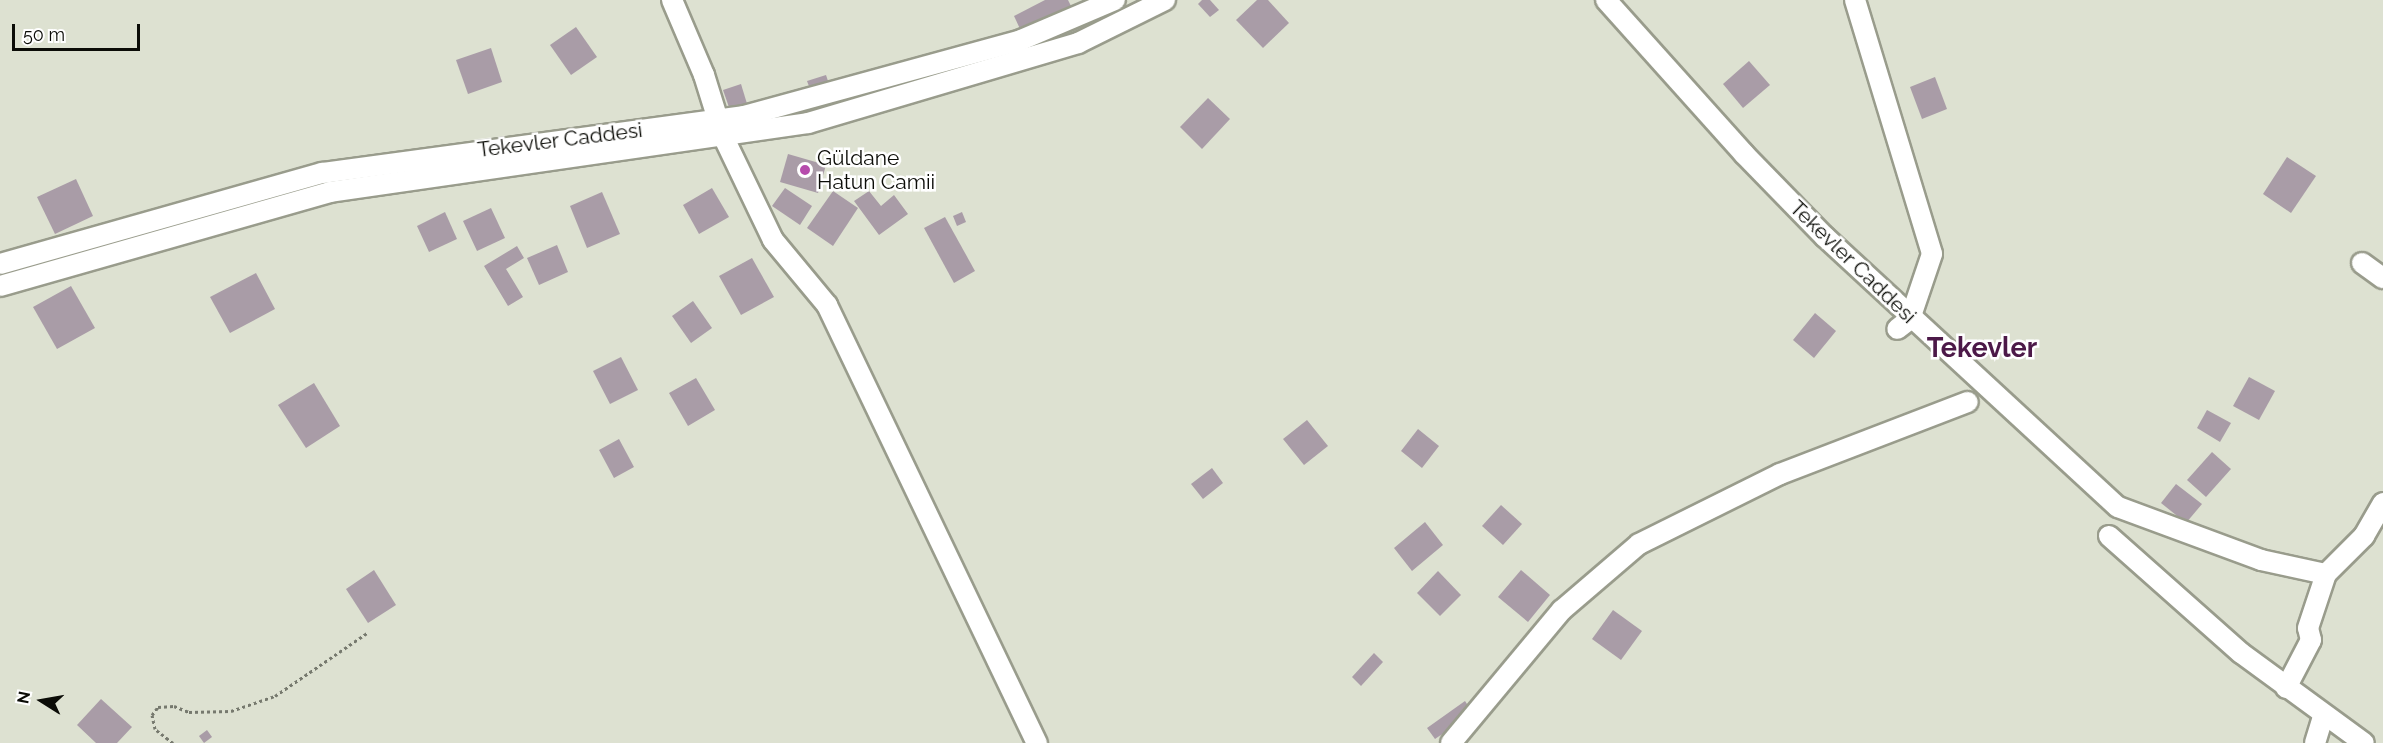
<!DOCTYPE html>
<html>
<head>
<meta charset="utf-8">
<style>
	body { margin:0 }
	#map { position:relative; width:2383px; height:743px; overflow:hidden; background:#dde1d1; font-family:Raleway,sans-serif }
	div>[style] { position:absolute }
	.building>* { inset:0; background:#a99ca7 }
	.path>* { height:3px; margin-top:-1.5px; transform-origin:0; background:repeating-linear-gradient(90deg,#76796e 0 3px,transparent 0 6px) }
	.roads { filter:drop-shadow(2px 0 #999c8c) drop-shadow(-2px 0 #999c8c) drop-shadow(0 2px #999c8c) drop-shadow(0 -2px #999c8c) }
	.minor>* { height:20px; margin:-10px; padding:0 10px; transform-origin:10px; border-radius:10px; background:#fff }
	.dots>* { width:16px; height:16px; translate:-50% -50%; box-sizing:border-box; border:3px solid #fff; border-radius:50% }
	span { translate:-50% -50%; white-space:nowrap; text-align:center; line-height:1.15; -webkit-text-stroke:5px #fff; paint-order:stroke }
	.street-label { font-size:21px; color:#0b0c07 }
	.poi-label { font-size:21px; color:#0b0c07 }
	.left { translate:0 -50%; text-align:left }
	.district-label { font-size:27px; color:#4c1948; font-weight:700 }
	.north { position:absolute; left:12px; top:671px; width:60px; height:60px; -webkit-text-stroke:4px #fff; paint-order:stroke; rotate:281deg; font-size:16px; font-weight:700; line-height:24px; text-align:center; color:#0b0c07 }
	.north::after { content:''; display:block; margin:auto; width:21px; height:27px; background:#0b0c07; clip-path:polygon(50% 0,100% 100%,50% 72%,0 100%) }
	.scale { position:absolute; left:12px; top:24px; width:128px; height:27px; box-sizing:border-box; border:3px solid #0b0c07; border-top:0; padding-left:8px; font-size:18px; line-height:21px; white-space:nowrap; color:#0b0c07; -webkit-text-stroke:4px #fff; paint-order:stroke }
</style>
</head>
<body>
<div id="map">
	<div class="building">
		<div style="clip-path:polygon(1045px 0,1068px 0,1071px 6px,1021px 31px,1014px 16px)"></div>
		<div style="clip-path:polygon(1202px 0,1210px 0,1219px 10px,1210px 17px,1198px 4px)"></div>
		<div style="clip-path:polygon(1257px 0,1268px 0,1289px 23px,1263px 48px,1236px 20px)"></div>
		<div style="clip-path:polygon(576px 27px,597px 57px,571px 75px,550px 45px)"></div>
		<div style="clip-path:polygon(491px 48px,502px 82px,468px 94px,456px 60px)"></div>
		<div style="clip-path:polygon(1749px 61px,1770px 85px,1743px 108px,1723px 84px)"></div>
		<div style="clip-path:polygon(826px 75px,830px 87px,812px 94px,807px 81px)"></div>
		<div style="clip-path:polygon(1935px 77px,1947px 109px,1922px 119px,1910px 87px)"></div>
		<div style="clip-path:polygon(741px 84px,748px 107px,731px 113px,723px 90px)"></div>
		<div style="clip-path:polygon(1208px 98px,1230px 119px,1202px 149px,1180px 127px)"></div>
		<div style="clip-path:polygon(788px 154px,826px 165px,818px 193px,780px 182px)"></div>
		<div style="clip-path:polygon(2287px 157px,2316px 176px,2291px 213px,2263px 194px)"></div>
		<div style="clip-path:polygon(76px 179px,93px 216px,55px 234px,37px 197px)"></div>
		<div style="clip-path:polygon(712px 188px,729px 217px,699px 234px,683px 205px)"></div>
		<div style="clip-path:polygon(785px 188px,812px 206px,800px 225px,772px 206px)"></div>
		<div style="clip-path:polygon(833px 191px,858px 208px,833px 246px,807px 228px)"></div>
		<div style="clip-path:polygon(869px 191px,881px 206px,894px 195px,908px 214px,879px 235px,854px 201px)"></div>
		<div style="clip-path:polygon(602px 192px,620px 234px,587px 248px,570px 206px)"></div>
		<div style="clip-path:polygon(491px 208px,505px 238px,477px 251px,463px 221px)"></div>
		<div style="clip-path:polygon(445px 212px,457px 239px,429px 252px,417px 226px)"></div>
		<div style="clip-path:polygon(962px 212px,966px 222px,957px 226px,953px 216px)"></div>
		<div style="clip-path:polygon(945px 217px,975px 271px,954px 283px,924px 228px)"></div>
		<div style="clip-path:polygon(557px 245px,568px 272px,539px 285px,527px 258px)"></div>
		<div style="clip-path:polygon(517px 246px,524px 258px,506px 269px,523px 297px,508px 306px,484px 266px)"></div>
		<div style="clip-path:polygon(752px 258px,774px 297px,741px 315px,719px 276px)"></div>
		<div style="clip-path:polygon(256px 273px,275px 309px,230px 333px,210px 297px)"></div>
		<div style="clip-path:polygon(71px 286px,95px 328px,57px 349px,33px 307px)"></div>
		<div style="clip-path:polygon(693px 301px,712px 328px,691px 343px,672px 316px)"></div>
		<div style="clip-path:polygon(1815px 313px,1836px 331px,1814px 358px,1793px 340px)"></div>
		<div style="clip-path:polygon(621px 357px,638px 390px,610px 404px,593px 371px)"></div>
		<div style="clip-path:polygon(2249px 377px,2275px 391px,2259px 420px,2233px 406px)"></div>
		<div style="clip-path:polygon(696px 378px,715px 410px,688px 426px,669px 393px)"></div>
		<div style="clip-path:polygon(314px 383px,340px 426px,306px 448px,278px 405px)"></div>
		<div style="clip-path:polygon(2207px 410px,2231px 423px,2220px 442px,2197px 428px)"></div>
		<div style="clip-path:polygon(1307px 420px,1328px 446px,1304px 465px,1283px 439px)"></div>
		<div style="clip-path:polygon(1418px 429px,1439px 446px,1422px 468px,1401px 451px)"></div>
		<div style="clip-path:polygon(619px 439px,634px 467px,614px 478px,599px 450px)"></div>
		<div style="clip-path:polygon(2212px 452px,2231px 469px,2206px 497px,2187px 480px)"></div>
		<div style="clip-path:polygon(1212px 468px,1223px 483px,1203px 499px,1191px 484px)"></div>
		<div style="clip-path:polygon(2176px 484px,2202px 504px,2186px 523px,2161px 503px)"></div>
		<div style="clip-path:polygon(1501px 505px,1522px 524px,1503px 545px,1482px 526px)"></div>
		<div style="clip-path:polygon(1425px 522px,1443px 545px,1412px 571px,1394px 548px)"></div>
		<div style="clip-path:polygon(374px 570px,396px 605px,368px 623px,346px 589px)"></div>
		<div style="clip-path:polygon(1521px 570px,1550px 595px,1528px 622px,1498px 597px)"></div>
		<div style="clip-path:polygon(1438px 571px,1461px 595px,1440px 616px,1417px 593px)"></div>
		<div style="clip-path:polygon(1613px 610px,1642px 631px,1621px 660px,1592px 639px)"></div>
		<div style="clip-path:polygon(1374px 653px,1383px 662px,1361px 686px,1352px 677px)"></div>
		<div style="clip-path:polygon(101px 699px,132px 727px,117px 743px,96px 743px,77px 725px)"></div>
		<div style="clip-path:polygon(1465px 701px,1473px 713px,1435px 739px,1427px 728px)"></div>
		<div style="clip-path:polygon(207px 730px,212px 737px,204px 743px,199px 736px)"></div>
	</div>
	<div class="path">
		<div style="left:173px;top:743px;width:23px;rotate:-142deg"></div>
		<div style="left:155px;top:729px;width:14px;rotate:-102deg"></div>
		<div style="left:152px;top:715px;width:10px;rotate:-53deg"></div>
		<div style="left:158px;top:707px;width:16px;rotate:-4deg"></div>
		<div style="left:174px;top:706px;width:16px;rotate:22deg"></div>
		<div style="left:189px;top:712px;width:42px;rotate:-1.4deg"></div>
		<div style="left:231px;top:711px;width:46px;rotate:-18.8deg"></div>
		<div style="left:275px;top:696px;width:112px;rotate:-34.4deg"></div>
	</div>
	<div class="roads">
		<div class="minor">
			<div style="left:672px;top:0;width:82px;rotate:66.9deg"></div>
			<div style="left:704px;top:75px;width:64px;rotate:72.7deg"></div>
			<div style="left:723px;top:136px;width:115px;rotate:64.3deg"></div>
			<div style="left:773px;top:240px;width:85px;rotate:50.3deg"></div>
			<div style="left:827px;top:305px;width:486px;rotate:64.4deg"></div>
			<div style="left:1606px;top:0;width:207px;rotate:48.1deg"></div>
			<div style="left:1744px;top:154px;width:116px;rotate:45.7deg"></div>
			<div style="left:1825px;top:237px;width:398px;rotate:42.7deg"></div>
			<div style="left:2118px;top:507px;width:153px;rotate:20.3deg"></div>
			<div style="left:2261px;top:560px;width:66px;rotate:12.2deg"></div>
			<div style="left:2326px;top:574px;width:54px;rotate:-45deg"></div>
			<div style="left:2364px;top:536px;width:38px;rotate:-60deg"></div>
			<div style="left:1855px;top:0;width:265px;rotate:73.1deg"></div>
			<div style="left:1932px;top:254px;width:69px;rotate:108.7deg"></div>
			<div style="left:1910px;top:319px;width:16px;rotate:142deg"></div>
			<div style="left:2362px;top:263px;width:26px;rotate:36deg"></div>
			<div style="left:0;top:264px;width:335px;rotate:-15.8deg"></div>
			<div style="left:322px;top:173px;width:426px;rotate:-7.7deg"></div>
			<div style="left:744px;top:116px;width:287px;rotate:-15.3deg"></div>
			<div style="left:1021px;top:40px;width:102px;rotate:-23.1deg"></div>
			<div style="left:0;top:286px;width:343px;rotate:-15.9deg"></div>
			<div style="left:330px;top:192px;width:483px;rotate:-8.2deg"></div>
			<div style="left:808px;top:123px;width:282px;rotate:-16.5deg"></div>
			<div style="left:1078px;top:43px;width:97px;rotate:-26.3deg"></div>
			<div style="left:2109px;top:536px;width:176px;rotate:41.6deg"></div>
			<div style="left:2241px;top:653px;width:152px;rotate:36.2deg"></div>
			<div style="left:2286px;top:688px;width:54px;rotate:-62.5deg"></div>
			<div style="left:2311px;top:640px;width:12px;rotate:-104deg"></div>
			<div style="left:2308px;top:628px;width:57px;rotate:-71.6deg"></div>
			<div style="left:1451px;top:743px;width:173px;rotate:-50.2deg"></div>
			<div style="left:1562px;top:610px;width:101px;rotate:-40.6deg"></div>
			<div style="left:1639px;top:544px;width:157px;rotate:-26.4deg"></div>
			<div style="left:1780px;top:474px;width:201px;rotate:-21deg"></div>
			<div style="left:2315px;top:743px;width:28px;rotate:-73deg"></div>
		</div>
	</div>
	<div class="dots">
		<div style="left:805px;top:170px;background:#b64bac"></div>
	</div>
	<div class="street-label">
		<span style="left:560px;top:140px;rotate:-7deg">Tekevler Caddesi</span>
		<span style="left:1853px;top:262px;rotate:44deg">Tekevler Caddesi</span>
	</div>
	<div class="poi-label">
		<span class="left" style="left:817px;top:170px">Güldane<br>Hatun Camii</span>
	</div>
	<div class="district-label">
		<span style="left:1982px;top:348px">Tekevler</span>
	</div>
	<div class="north">N</div>
	<div class="scale">50 m</div>
</div>
</body>
</html>
